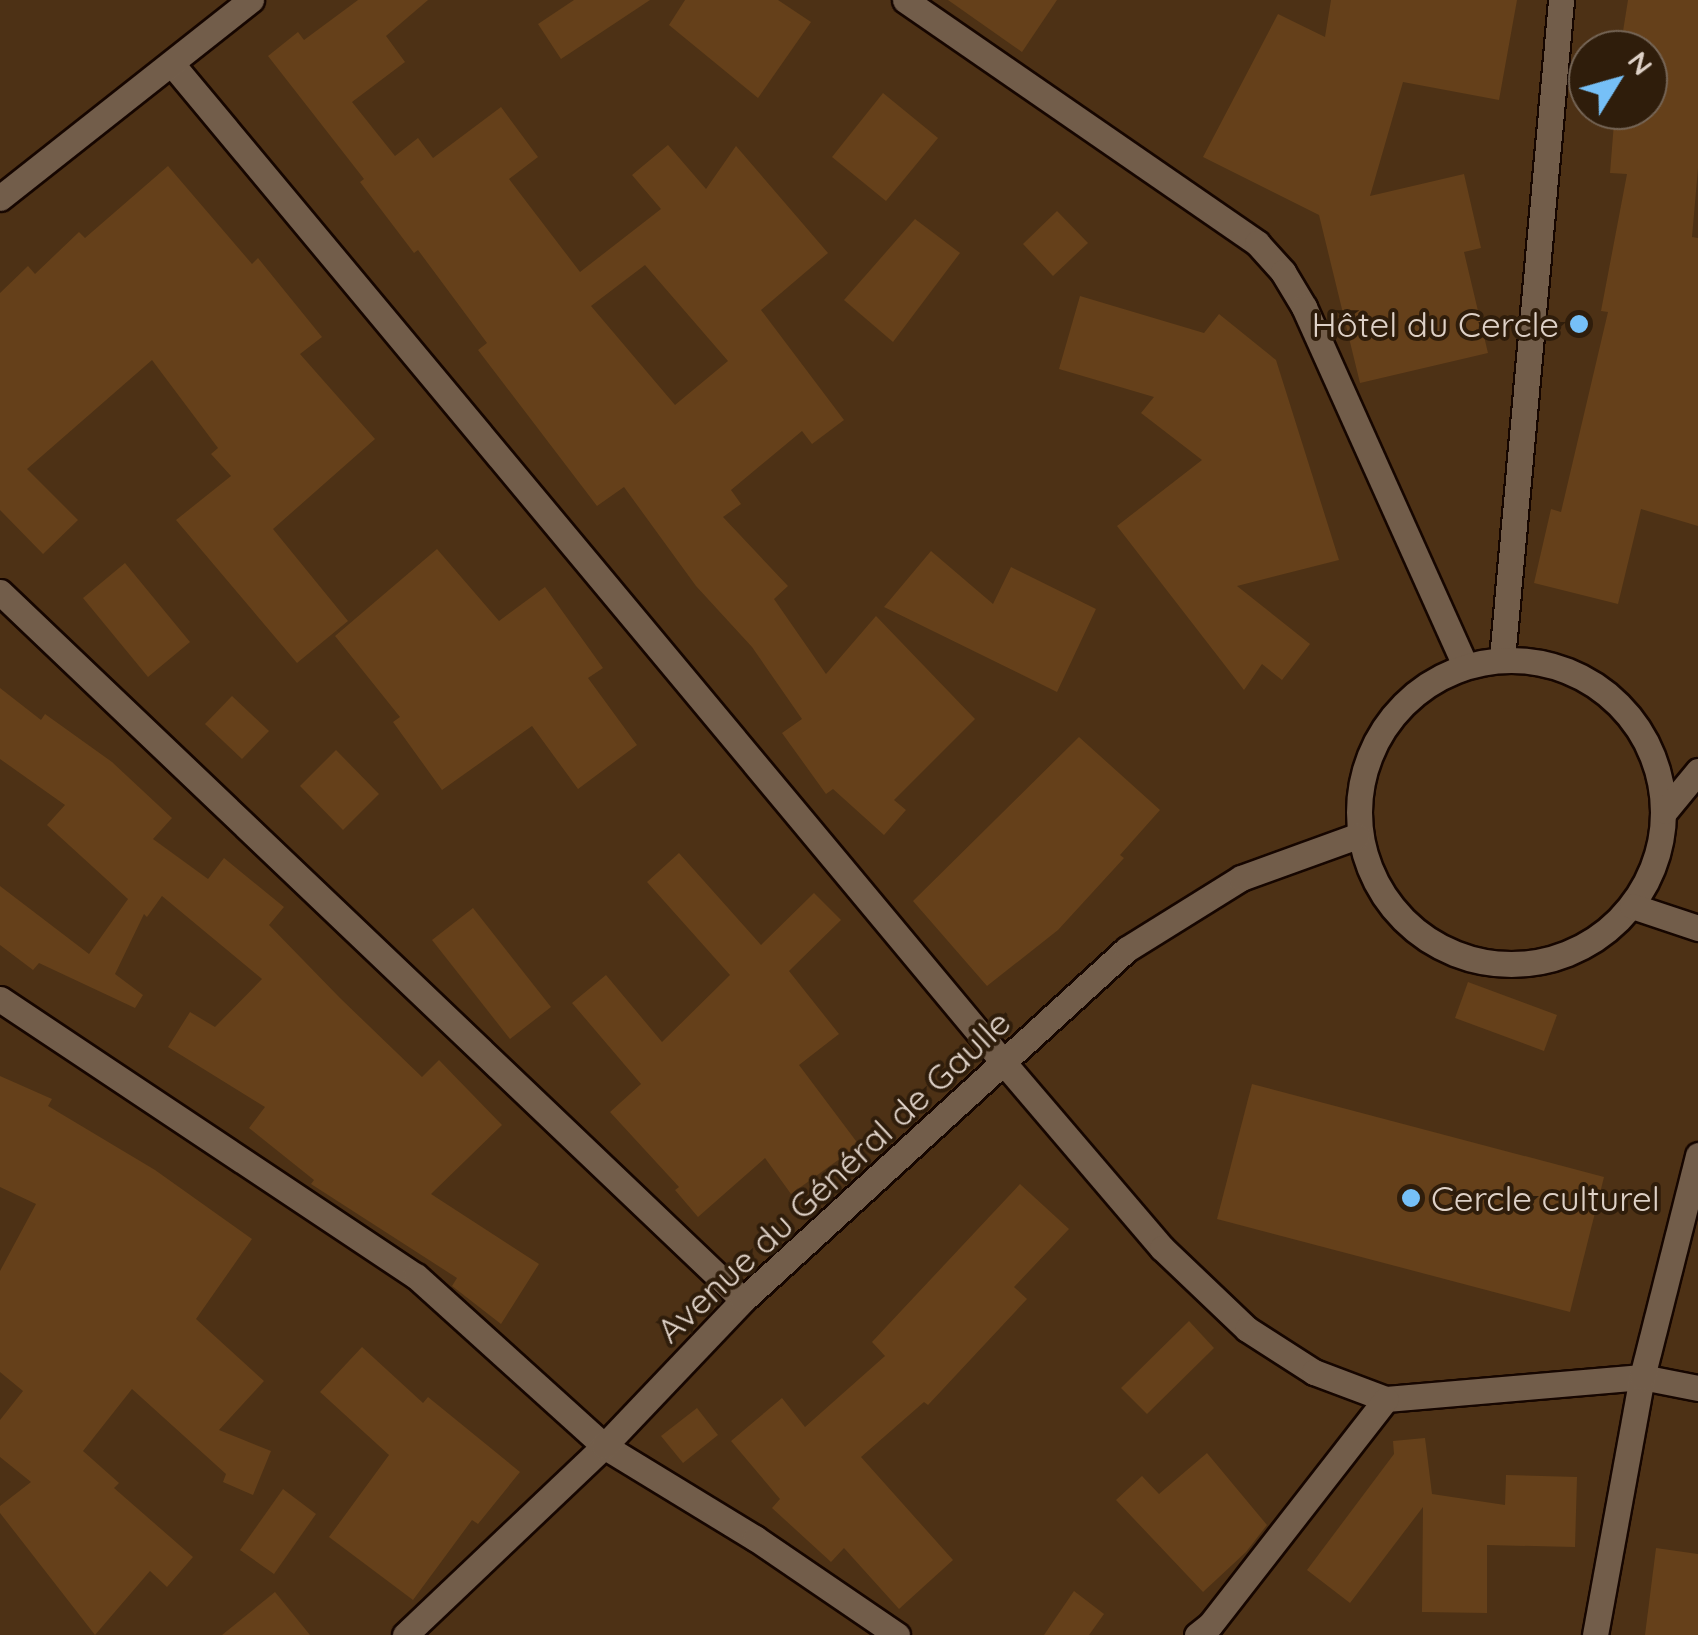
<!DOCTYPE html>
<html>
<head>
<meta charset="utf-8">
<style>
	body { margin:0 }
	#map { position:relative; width:1698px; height:1635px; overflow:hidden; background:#2f1d0b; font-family:Quicksand,sans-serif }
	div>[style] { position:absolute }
	.green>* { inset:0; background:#4d3115 }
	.building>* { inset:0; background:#65401a }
	.roads { filter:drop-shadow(2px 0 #160600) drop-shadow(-2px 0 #160600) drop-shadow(0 2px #160600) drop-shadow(0 -2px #160600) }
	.street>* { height:25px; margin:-12.5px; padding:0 12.5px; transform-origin:12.5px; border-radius:12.5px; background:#725d4a }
	.street>.ring { margin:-12.5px; padding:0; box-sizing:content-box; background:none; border:25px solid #725d4a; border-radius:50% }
	.dots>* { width:28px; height:28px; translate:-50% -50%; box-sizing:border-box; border:5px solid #2f1d0b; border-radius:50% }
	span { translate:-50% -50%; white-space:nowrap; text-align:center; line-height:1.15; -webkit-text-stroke:8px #2f1d0b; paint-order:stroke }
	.poi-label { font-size:35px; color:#ded1c7 }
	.right { translate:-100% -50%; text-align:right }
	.left { translate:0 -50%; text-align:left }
	.street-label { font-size:35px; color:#ded1c7 }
	.north { position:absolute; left:1568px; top:30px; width:100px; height:100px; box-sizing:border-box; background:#2f1d0b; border:2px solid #756556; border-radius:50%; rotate:53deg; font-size:28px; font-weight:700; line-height:40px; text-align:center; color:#ded1c7 }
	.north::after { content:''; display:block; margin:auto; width:35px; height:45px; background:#76c0f7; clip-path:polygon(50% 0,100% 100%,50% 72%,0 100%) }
</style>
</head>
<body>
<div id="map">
	<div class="green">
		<div style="clip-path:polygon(evenodd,0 0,1698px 0,1698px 1635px,0 1635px,0 0,1588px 50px,1648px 50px,1648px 110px,1588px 110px,1588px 50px)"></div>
	</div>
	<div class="building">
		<div style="clip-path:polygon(evenodd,358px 0,428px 0,386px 36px,405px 62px,352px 102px,395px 156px,418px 138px,433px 158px,501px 107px,538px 157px,509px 179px,580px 272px,661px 209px,632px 175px,668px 145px,706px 189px,736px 146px,828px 253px,761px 310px,844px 420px,812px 444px,802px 431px,731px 490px,741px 504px,723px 517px,788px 586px,774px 599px,826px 674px,876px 616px,975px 719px,894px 800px,906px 810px,884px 835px,833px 789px,826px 794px,782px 733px,802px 719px,752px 647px,696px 586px,624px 487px,597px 506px,478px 350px,487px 343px,418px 250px,414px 253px,360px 182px,364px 179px,268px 56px,298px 32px,304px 40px,358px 0,645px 265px,728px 361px,675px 405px,591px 306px,645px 265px)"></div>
		<div style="clip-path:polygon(574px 0,650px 0,561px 59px,538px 24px)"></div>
		<div style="clip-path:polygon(685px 0,778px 0,811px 22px,758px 98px,669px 25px)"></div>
		<div style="clip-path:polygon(948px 0,1057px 0,1022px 52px)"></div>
		<div style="clip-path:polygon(1331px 0,1517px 0,1499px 100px,1403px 82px,1370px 196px,1464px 174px,1481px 248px,1464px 252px,1488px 353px,1360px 383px,1319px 215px,1203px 157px,1278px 14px,1325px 37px)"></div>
		<div style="clip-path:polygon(1628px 0,1698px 0,1698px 168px,1692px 237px,1698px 238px,1698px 526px,1641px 509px,1618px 604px,1534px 583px,1551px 509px,1561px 512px,1608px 312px,1601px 311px,1627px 174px,1610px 173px,1615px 110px,1648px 110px,1648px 50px,1620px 50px)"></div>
		<div style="clip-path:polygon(883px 93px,938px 138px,886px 201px,832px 157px)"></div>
		<div style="clip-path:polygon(168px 166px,252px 264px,258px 258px,322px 337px,300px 354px,375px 439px,273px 529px,348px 621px,297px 663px,176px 520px,231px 476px,211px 454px,218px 448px,152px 360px,27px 469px,78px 520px,43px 554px,0 510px,0 293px,28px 266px,35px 274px,79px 232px,85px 238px)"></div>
		<div style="clip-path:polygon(1057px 211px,1088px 243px,1053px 276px,1023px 244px)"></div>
		<div style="clip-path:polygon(915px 219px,960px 253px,893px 342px,844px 300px)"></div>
		<div style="clip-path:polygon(1080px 296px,1204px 333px,1219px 314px,1276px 360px,1339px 560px,1237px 586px,1310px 644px,1282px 680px,1262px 664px,1244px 690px,1117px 526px,1202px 460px,1141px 413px,1154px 397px,1059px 369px)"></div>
		<div style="clip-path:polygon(437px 549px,499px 621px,545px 587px,603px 668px,588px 678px,637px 745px,578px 789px,532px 726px,442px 790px,393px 722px,400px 717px,335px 636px)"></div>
		<div style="clip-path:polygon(931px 551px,993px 604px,1011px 567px,1096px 609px,1057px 692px,884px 607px)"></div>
		<div style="clip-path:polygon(125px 563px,190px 642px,148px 677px,83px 598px)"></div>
		<div style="clip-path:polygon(0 688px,41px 720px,45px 714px,112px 762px,172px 818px,153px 839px,208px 879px,224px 858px,284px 907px,269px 925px,340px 998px,422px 1077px,439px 1060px,502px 1125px,431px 1194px,539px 1264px,501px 1324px,452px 1286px,457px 1278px,311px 1184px,314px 1180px,249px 1128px,265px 1107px,168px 1047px,190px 1012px,215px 1027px,262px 979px,162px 896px,147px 917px,144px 914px,115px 974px,143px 995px,135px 1008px,39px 963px,33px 970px,0 945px,0 886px,89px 954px,128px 899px,47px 825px,65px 805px,0 759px)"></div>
		<div style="clip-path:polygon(232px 696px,269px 731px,242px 759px,205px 724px)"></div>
		<div style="clip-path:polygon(1079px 737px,1160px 810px,1120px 855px,1124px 858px,1058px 930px,987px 986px,913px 901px)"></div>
		<div style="clip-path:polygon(336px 750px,379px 794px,343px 830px,300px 786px)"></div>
		<div style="clip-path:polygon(679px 853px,761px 945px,814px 893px,841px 920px,789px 971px,839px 1034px,799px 1065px,859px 1145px,791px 1194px,765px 1158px,698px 1217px,675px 1190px,679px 1187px,610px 1112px,641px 1084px,572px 1003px,606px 975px,662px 1042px,730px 975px,647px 882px)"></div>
		<div style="clip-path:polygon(473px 908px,551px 1007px,510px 1039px,432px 940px)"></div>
		<div style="clip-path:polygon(1468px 982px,1557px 1015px,1544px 1051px,1455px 1018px)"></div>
		<div style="clip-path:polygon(0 1076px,52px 1099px,48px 1106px,155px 1170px,252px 1239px,196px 1319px,264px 1381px,219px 1430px,271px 1451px,253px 1495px,223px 1482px,226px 1474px,132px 1389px,83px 1451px,119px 1483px,114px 1488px,193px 1557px,167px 1587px,150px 1571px,95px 1635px,0 1513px,0 1506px,31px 1482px,0 1457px,0 1420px,23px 1391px,0 1372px,0 1271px,36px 1204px,0 1187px)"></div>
		<div style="clip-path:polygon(1252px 1084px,1604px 1177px,1570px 1312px,1217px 1219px)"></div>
		<div style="clip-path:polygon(1020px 1184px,1069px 1229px,1014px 1287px,1027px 1299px,928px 1405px,924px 1402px,861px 1457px,953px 1560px,899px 1609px,844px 1548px,831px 1562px,772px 1508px,780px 1499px,731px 1441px,782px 1398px,805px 1427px,885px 1356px,872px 1342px)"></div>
		<div style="clip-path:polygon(1189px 1321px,1214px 1348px,1147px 1414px,1121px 1388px)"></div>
		<div style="clip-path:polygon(362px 1347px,423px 1403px,428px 1397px,520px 1472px,478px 1524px,472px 1520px,413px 1600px,329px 1537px,389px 1455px,320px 1392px)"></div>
		<div style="clip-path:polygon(697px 1408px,718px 1435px,683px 1463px,661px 1436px)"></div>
		<div style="clip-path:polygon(1425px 1438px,1432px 1494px,1505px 1505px,1506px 1475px,1577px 1477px,1575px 1547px,1487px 1545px,1487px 1613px,1422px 1612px,1423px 1507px,1350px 1603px,1307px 1570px,1394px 1454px,1393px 1441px)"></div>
		<div style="clip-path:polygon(1207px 1453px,1267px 1525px,1246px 1552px,1203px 1592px,1116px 1500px,1142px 1476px,1159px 1494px)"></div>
		<div style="clip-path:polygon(283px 1489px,316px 1514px,274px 1574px,240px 1550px)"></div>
		<div style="clip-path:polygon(1656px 1548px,1698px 1554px,1698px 1635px,1645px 1635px)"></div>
		<div style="clip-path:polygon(1074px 1591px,1104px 1614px,1089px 1635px,1044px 1635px)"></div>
		<div style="clip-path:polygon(275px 1592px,310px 1635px,222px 1635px)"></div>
	</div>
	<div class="roads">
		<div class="street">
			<div style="left:905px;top:0;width:428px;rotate:34.6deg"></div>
			<div style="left:1257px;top:243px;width:39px;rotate:48deg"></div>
			<div style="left:1283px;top:272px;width:41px;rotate:59deg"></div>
			<div style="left:1304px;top:307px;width:393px;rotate:65.8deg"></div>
			<div style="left:172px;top:64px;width:1300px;rotate:50.21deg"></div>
			<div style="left:1004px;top:1063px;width:243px;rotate:49.5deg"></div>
			<div style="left:1162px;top:1248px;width:117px;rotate:43.6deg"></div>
			<div style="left:1247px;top:1329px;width:80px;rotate:32.7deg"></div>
			<div style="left:1314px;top:1372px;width:77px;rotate:20.6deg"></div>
			<div style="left:1386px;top:1399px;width:257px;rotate:-4.9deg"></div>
			<div style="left:1642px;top:1377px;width:57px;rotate:11.1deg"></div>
			<div style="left:0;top:198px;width:320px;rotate:-38.3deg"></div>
			<div style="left:0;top:592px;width:1026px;rotate:43.62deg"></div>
			<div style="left:1502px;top:659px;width:662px;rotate:-84.88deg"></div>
			<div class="ring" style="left:1359px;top:660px;width:279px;height:279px"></div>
			<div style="left:1665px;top:811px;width:52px;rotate:-50.5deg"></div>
			<div style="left:1632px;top:906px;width:70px;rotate:18.4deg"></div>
			<div style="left:0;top:999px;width:500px;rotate:33.7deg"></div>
			<div style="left:416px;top:1276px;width:253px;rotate:42.1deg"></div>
			<div style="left:604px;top:1446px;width:177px;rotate:31.4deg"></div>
			<div style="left:755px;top:1538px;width:172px;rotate:34.3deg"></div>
			<div style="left:405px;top:1635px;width:274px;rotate:-43.5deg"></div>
			<div style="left:604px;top:1446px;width:202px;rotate:-46.4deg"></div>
			<div style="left:743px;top:1300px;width:520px;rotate:-42.43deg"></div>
			<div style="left:1127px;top:949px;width:134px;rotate:-31.9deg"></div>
			<div style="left:1241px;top:878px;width:123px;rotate:-19.9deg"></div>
			<div style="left:1197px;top:1635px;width:16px;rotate:-38deg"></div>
			<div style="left:1210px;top:1625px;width:286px;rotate:-52.1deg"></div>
			<div style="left:1595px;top:1635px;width:262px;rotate:-79.7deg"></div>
			<div style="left:1642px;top:1377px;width:229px;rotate:-75.8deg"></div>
		</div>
	</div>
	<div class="dots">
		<div style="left:1579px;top:324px;background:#76c0f7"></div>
		<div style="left:1411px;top:1198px;background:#76c0f7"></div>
	</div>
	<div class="poi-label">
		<span class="right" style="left:1559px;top:324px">Hôtel du Cercle</span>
		<span class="left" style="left:1431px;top:1198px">Cercle culturel</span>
	</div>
	<div class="street-label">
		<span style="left:833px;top:1176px;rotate:-43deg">Avenue du Général de Gaulle</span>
	</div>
	<div class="north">N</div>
</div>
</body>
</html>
